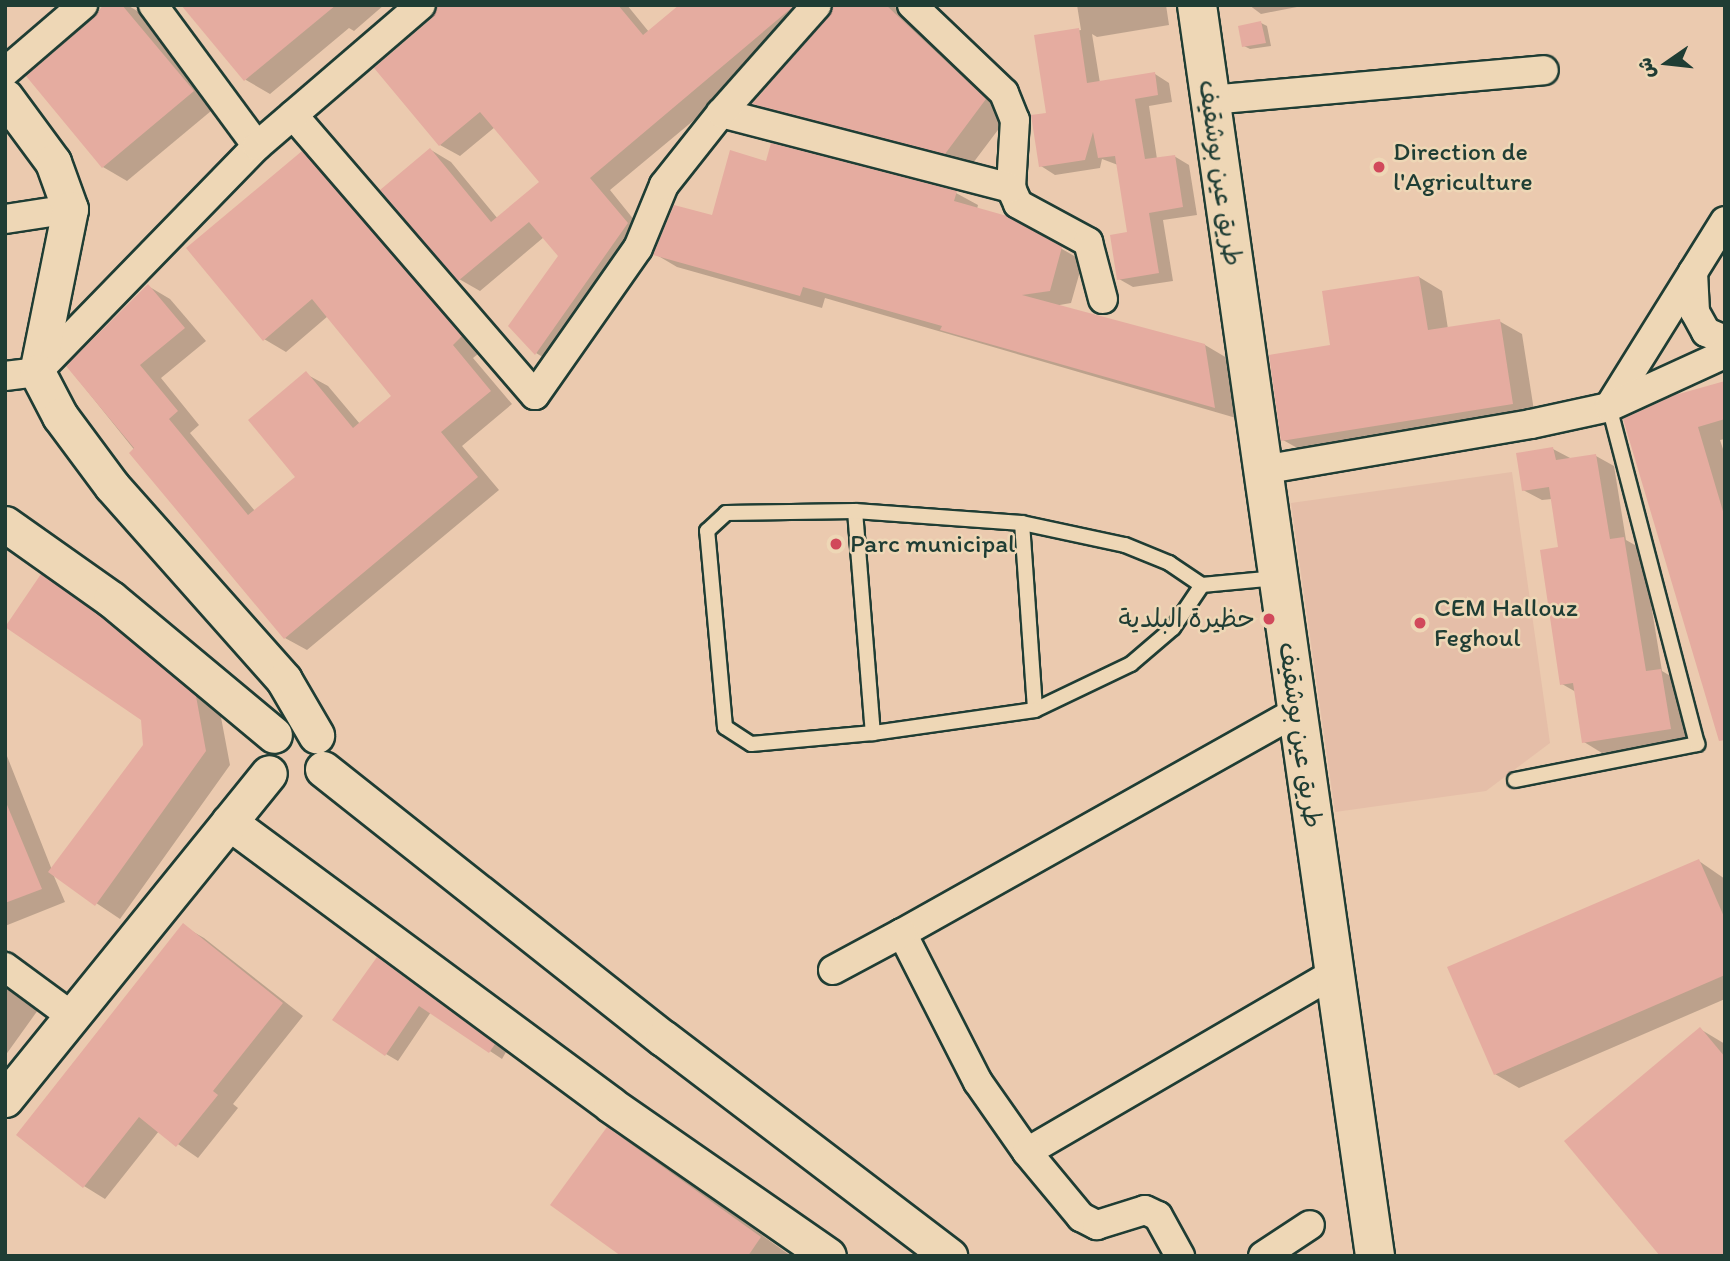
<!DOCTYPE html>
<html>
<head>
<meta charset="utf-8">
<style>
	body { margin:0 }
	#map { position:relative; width:1730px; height:1261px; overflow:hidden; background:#ebcaaf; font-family:Itim,"Playpen Sans Arabic",sans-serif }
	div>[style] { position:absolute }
	.built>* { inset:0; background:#e5bea8 }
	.shadow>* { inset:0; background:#0003 }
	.building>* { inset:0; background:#e5aca0 }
	.roads { filter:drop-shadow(2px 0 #1f3d34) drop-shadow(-2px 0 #1f3d34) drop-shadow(0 2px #1f3d34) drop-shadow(0 -2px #1f3d34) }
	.service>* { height:14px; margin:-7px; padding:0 7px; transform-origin:7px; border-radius:7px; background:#eed7b6 }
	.minor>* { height:28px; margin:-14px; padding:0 14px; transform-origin:14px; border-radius:14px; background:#eed7b6 }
	.tertiary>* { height:35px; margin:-17.5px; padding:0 17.5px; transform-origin:17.5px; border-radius:17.5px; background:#eed7b6 }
	.primary>* { height:38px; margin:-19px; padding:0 19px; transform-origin:19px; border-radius:19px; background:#eed7b6 }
	.dots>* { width:19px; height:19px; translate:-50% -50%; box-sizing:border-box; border:4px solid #eed7b6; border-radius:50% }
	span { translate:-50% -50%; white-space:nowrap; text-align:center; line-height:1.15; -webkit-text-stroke:5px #eed7b6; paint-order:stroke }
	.poi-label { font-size:26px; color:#1f3d34 }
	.left { translate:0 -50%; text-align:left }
	.right { translate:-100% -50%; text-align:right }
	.street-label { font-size:26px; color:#1f3d34 }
	.frame { position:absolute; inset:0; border:7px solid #1f3d34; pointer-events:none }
	.north { position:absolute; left:1632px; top:28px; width:70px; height:70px; -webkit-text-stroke:5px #eed7b6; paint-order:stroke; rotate:256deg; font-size:19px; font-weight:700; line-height:28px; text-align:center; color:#1f3d34 }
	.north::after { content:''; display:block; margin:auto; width:24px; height:32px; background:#1f3d34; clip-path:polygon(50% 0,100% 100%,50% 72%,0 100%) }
</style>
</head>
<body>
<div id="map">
	<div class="built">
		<div style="clip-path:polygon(1512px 472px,1550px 743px,1486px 791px,1335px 812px,1291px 503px)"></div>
	</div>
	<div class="shadow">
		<div style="clip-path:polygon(106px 5px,127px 5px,139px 12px,217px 106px,127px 181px,103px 167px,28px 76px)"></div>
		<div style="clip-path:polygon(184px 5px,384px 5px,354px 31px,349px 28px,270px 94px,246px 80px)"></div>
		<div style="clip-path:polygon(438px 5px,627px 5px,649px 32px,682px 5px,804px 5px,747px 76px,610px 190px,647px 236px,556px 365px,536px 353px,560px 256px,544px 237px,480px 291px,459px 279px,431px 150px,451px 162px,498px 219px,541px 182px,495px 127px,460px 156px,440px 145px,434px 18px)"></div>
		<div style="clip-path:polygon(833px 5px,893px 5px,1010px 114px,970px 167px,778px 117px,754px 103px,831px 17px)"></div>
		<div style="clip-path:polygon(1077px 5px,1166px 5px,1169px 25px,1097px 37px,1092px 34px,1100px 83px,1155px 74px,1169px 83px,1172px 102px,1149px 106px,1157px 159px,1174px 156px,1189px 165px,1197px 215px,1163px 220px,1173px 281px,1133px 287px,1119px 279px,1129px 233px,1118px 165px,1102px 159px,1100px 168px,1055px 175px,1041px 166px,1048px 114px,1036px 37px,1081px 30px)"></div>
		<div style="clip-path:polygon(1249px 5px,1297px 5px,1297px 7px,1261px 14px)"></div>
		<div style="clip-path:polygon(1261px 23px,1267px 26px,1271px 46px,1250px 49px,1244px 46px)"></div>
		<div style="clip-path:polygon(302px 153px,324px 166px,483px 350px,473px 358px,512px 404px,462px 446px,499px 490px,307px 650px,285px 638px,68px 367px,148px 286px,170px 299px,206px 341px,161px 378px,199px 425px,190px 433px,255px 511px,297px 477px,306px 374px,328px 386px,360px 424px,394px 396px,328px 316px,286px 352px,264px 339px)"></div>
		<div style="clip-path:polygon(767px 163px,956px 193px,978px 205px,977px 209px,1006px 217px,1083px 261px,1071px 303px,1054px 306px,1205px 345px,1227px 358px,1236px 418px,825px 298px,822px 308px,677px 267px,655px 254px,713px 217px)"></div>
		<div style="clip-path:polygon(1419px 277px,1442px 291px,1448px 329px,1499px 321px,1522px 334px,1535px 417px,1306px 453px,1283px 440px,1332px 347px)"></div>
		<div style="clip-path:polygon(1725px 382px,1725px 439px,1720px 440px,1725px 455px,1725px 725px,1625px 420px)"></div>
		<div style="clip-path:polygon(1553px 449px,1572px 459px,1596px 456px,1614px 466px,1626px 540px,1642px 549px,1662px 671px,1679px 681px,1689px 739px,1602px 753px,1584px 742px,1576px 692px,1562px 684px,1560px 549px,1552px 499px,1542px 500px,1523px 490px)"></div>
		<div style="clip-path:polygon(42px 577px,123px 631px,220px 712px,230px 765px,120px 919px,53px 874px,65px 902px,5px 926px,5px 751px,52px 870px,145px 745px,142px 719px)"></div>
		<div style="clip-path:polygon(1699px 861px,1725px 879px,1725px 999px,1519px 1088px,1495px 1074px)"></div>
		<div style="clip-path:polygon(183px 926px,204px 938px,303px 1016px,233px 1104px,238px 1108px,198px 1158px,159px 1131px,105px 1199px,84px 1186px,18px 1134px)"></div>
		<div style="clip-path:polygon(377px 959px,506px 1052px,502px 1059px,431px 1012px,398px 1061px,386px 1054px)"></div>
		<div style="clip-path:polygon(5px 980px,13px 984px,19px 996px,38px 1010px,5px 1056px)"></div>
		<div style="clip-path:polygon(1700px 1029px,1725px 1044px,1725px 1256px)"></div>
		<div style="clip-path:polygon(607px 1129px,642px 1149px,791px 1256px,624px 1256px)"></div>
	</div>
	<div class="building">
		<div style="clip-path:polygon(103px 5px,122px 5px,194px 91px,102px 168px,26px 76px,94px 18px)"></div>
		<div style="clip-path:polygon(181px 5px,336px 5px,244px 81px)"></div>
		<div style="clip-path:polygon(437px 5px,618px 5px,643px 35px,679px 5px,795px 5px,590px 178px,628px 223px,535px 355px,508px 326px,558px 256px,529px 222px,458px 281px,380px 190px,430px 148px,491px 222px,539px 182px,480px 112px,439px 146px,374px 68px,432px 18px)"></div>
		<div style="clip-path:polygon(833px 5px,886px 5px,986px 99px,945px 154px,752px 104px,829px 16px)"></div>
		<div style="clip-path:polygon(1261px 21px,1266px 43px,1242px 47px,1238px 26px)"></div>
		<div style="clip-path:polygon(1079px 28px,1087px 83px,1155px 72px,1158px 95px,1135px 99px,1145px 159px,1175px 155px,1183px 207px,1149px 213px,1159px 273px,1117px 280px,1110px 235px,1127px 232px,1115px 156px,1098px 158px,1093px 132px,1085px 160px,1039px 167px,1031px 115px,1046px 113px,1034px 35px)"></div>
		<div style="clip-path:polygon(771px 143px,957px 191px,954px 201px,1007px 216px,1062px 247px,1050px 291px,1022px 295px,1205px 344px,1215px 408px,940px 330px,942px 326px,803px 287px,800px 296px,653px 255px,674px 205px,712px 215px,730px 150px,766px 161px)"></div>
		<div style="clip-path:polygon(302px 151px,462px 336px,453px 345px,491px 391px,441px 432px,478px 477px,284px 639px,129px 453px,134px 448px,66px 366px,148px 284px,185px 328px,140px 365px,178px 411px,169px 419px,248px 515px,295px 477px,248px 420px,306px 371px,353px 428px,391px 396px,312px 299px,263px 341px,186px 248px)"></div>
		<div style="clip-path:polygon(1419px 276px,1428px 330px,1500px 319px,1513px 404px,1281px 441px,1269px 355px,1330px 345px,1322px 291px)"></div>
		<div style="clip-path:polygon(1725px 381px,1725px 419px,1698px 427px,1725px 518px,1725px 740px,1719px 741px,1623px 419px,1675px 395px)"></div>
		<div style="clip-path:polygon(1553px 447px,1556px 460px,1596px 454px,1610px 539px,1624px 537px,1646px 671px,1661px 669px,1671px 729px,1582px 743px,1573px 683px,1560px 685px,1540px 550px,1558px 547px,1549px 487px,1522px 491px,1516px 453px)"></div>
		<div style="clip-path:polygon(41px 574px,99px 615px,196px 696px,206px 751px,95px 906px,48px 872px,143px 745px,141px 720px,5px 627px)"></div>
		<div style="clip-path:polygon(5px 800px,42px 889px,5px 903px)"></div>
		<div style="clip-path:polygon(1699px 859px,1725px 919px,1725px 975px,1494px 1075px,1447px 967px)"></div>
		<div style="clip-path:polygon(183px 923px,283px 1003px,213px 1091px,218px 1095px,176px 1147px,139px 1117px,83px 1188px,16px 1135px)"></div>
		<div style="clip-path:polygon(377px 957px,495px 1044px,489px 1053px,419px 1006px,385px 1056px,332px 1020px)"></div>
		<div style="clip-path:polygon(1700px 1027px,1725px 1057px,1725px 1256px,1660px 1256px,1564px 1141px)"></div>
		<div style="clip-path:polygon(607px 1127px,761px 1237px,748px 1256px,621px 1256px,550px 1205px)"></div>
	</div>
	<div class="roads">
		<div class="service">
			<div style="left:855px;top:511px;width:223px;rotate:85.4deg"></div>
			<div style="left:1022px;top:523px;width:187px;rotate:86deg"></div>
			<div style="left:1202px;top:585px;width:52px;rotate:124deg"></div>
			<div style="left:1173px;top:628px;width:55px;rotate:139.4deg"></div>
			<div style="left:1131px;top:664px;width:106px;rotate:154.4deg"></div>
			<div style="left:1035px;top:710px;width:164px;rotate:171.9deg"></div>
			<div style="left:873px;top:733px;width:122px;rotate:174.8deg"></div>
			<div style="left:751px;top:744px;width:31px;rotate:-147deg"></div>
			<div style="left:725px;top:727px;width:197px;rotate:-95.2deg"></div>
			<div style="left:707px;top:531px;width:26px;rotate:-43deg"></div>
			<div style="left:726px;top:513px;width:129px;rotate:-0.9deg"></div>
			<div style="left:855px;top:511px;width:167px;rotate:4.1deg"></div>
			<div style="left:1022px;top:523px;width:105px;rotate:12.1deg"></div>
			<div style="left:1125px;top:545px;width:48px;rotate:22.2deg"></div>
			<div style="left:1169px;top:563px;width:40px;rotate:34deg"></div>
			<div style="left:1202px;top:585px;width:75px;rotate:-5.3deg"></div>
			<div style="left:1515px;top:780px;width:186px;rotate:-11.2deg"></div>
			<div style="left:1697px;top:744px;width:348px;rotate:-104.6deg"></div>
		</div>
		<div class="minor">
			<div style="left:153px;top:5px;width:175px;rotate:53.6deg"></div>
			<div style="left:912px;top:5px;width:127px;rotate:43.7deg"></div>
			<div style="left:1004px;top:93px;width:29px;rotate:68deg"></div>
			<div style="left:1015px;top:120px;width:68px;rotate:93.4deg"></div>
			<div style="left:1011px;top:188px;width:17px;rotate:66deg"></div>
			<div style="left:1018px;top:204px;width:80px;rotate:28.5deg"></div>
			<div style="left:1088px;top:242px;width:59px;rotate:75.3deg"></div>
			<div style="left:5px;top:72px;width:103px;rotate:-40.7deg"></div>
			<div style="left:1210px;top:100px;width:335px;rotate:-5.1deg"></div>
			<div style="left:721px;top:113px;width:300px;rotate:14.5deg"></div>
			<div style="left:293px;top:115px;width:370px;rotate:49.2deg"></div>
			<div style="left:535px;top:395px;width:179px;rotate:-55deg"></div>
			<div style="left:638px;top:248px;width:68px;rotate:-67.6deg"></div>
			<div style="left:664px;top:185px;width:92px;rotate:-51.6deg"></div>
			<div style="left:721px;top:113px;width:144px;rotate:-48.4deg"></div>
			<div style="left:5px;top:219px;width:66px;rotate:-8.7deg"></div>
			<div style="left:1693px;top:272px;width:40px;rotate:87.1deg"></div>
			<div style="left:1695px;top:312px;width:23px;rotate:61deg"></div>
			<div style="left:1706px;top:332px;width:21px;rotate:23deg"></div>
			<div style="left:5px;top:376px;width:32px;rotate:-7deg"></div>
			<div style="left:37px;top:372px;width:315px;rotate:-45.8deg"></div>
			<div style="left:257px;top:146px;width:216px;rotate:-40.7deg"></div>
			<div style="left:1609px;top:407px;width:219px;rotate:-58.1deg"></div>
			<div style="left:1262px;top:470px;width:273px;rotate:-9.7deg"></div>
			<div style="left:1531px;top:424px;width:80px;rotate:-12.3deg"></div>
			<div style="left:1609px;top:407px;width:128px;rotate:-24.6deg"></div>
			<div style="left:1296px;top:712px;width:452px;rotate:150.7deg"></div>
			<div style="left:902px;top:933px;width:167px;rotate:63deg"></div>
			<div style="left:978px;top:1082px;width:85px;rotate:55deg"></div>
			<div style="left:1027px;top:1152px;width:355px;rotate:-30.2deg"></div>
			<div style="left:5px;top:967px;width:81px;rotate:36.4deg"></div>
			<div style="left:833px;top:970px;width:78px;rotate:-28.2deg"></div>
			<div style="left:1027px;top:1152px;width:85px;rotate:50.3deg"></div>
			<div style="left:1081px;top:1217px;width:18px;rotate:27deg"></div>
			<div style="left:1097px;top:1225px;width:50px;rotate:-17.4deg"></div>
			<div style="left:1145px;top:1210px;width:14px;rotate:25deg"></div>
			<div style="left:1158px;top:1216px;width:46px;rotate:61.2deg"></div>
			<div style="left:1263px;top:1256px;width:56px;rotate:-33.4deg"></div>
		</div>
		<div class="tertiary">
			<div style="left:5px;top:97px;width:81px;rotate:53.6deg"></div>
			<div style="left:53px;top:162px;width:50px;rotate:70.1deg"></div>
			<div style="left:70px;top:209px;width:166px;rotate:101.4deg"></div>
			<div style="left:37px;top:372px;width:50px;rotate:62.4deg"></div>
			<div style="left:60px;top:416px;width:87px;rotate:53.4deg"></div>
			<div style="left:112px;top:486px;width:259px;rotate:48.4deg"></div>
			<div style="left:284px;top:680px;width:64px;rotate:59.8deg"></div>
			<div style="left:5px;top:524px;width:130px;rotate:35.3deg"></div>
			<div style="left:111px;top:599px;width:212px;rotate:39.8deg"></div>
			<div style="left:323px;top:769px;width:434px;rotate:38.4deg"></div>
			<div style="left:663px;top:1038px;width:360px;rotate:37.3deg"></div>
			<div style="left:229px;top:822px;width:475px;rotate:36.5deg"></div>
			<div style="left:611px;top:1105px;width:264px;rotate:34.8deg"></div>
			<div style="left:5px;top:1099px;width:419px;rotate:-51deg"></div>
		</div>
		<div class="primary">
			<div style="left:1197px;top:5px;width:1264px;rotate:81.9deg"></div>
		</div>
	</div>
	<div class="dots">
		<div style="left:1379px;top:167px;background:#d1495b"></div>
		<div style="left:836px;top:544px;background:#d1495b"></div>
		<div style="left:1269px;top:619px;background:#d1495b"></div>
		<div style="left:1420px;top:623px;background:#d1495b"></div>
	</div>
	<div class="poi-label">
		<span class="left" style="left:1393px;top:167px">Direction de<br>l'Agriculture</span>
		<span class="left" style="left:850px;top:544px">Parc municipal</span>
		<span class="left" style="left:1434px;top:623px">CEM Hallouz<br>Feghoul</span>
		<span class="right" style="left:1255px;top:619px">حظيرة البلدية</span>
	</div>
	<div class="street-label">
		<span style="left:1220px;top:173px;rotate:82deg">طريق عين بوشقيف</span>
		<span style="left:1300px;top:735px;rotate:82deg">طريق عين بوشقيف</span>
	</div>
	<div class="frame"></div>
	<div class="north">ش</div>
</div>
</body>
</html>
